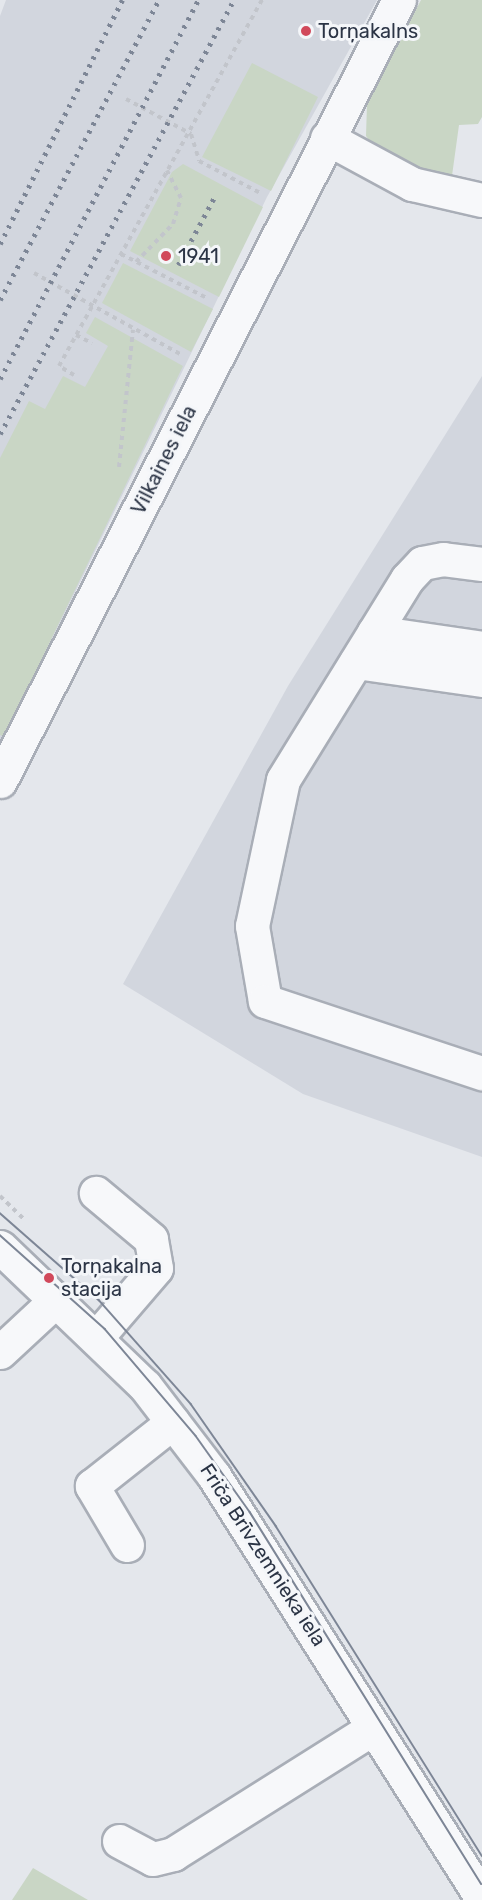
<!DOCTYPE html>
<html>
<head>
<meta charset="utf-8">
<style>
	body { margin:0 }
	#map { position:relative; width:482px; height:1900px; overflow:hidden; background:#e4e7ec; font-family:Rubik,sans-serif }
	div>[style] { position:absolute }
	.built>* { inset:0; background:#d2d6de }
	.green>* { inset:0; background:#c9d6c5 }
	.path>* { height:4px; margin-top:-2px; transform-origin:0; background:repeating-linear-gradient(90deg,#c2c5cb 0 4.5px,transparent 0 9px) }
	.roads { filter:drop-shadow(2px 0 #a9aeb7) drop-shadow(-2px 0 #a9aeb7) drop-shadow(0 2px #a9aeb7) drop-shadow(0 -2px #a9aeb7) }
	.minor>* { height:33px; margin:-16.5px; padding:0 16.5px; transform-origin:16.5px; border-radius:16.5px; background:#f7f8fa }
	.tram>* { height:1.5px; margin:-0.75px; padding:0 0.75px; transform-origin:0.75px; border-radius:0.75px; background:#7d8696 }
	.rail>* { height:4.5px; margin-top:-2.25px; transform-origin:0; background:repeating-linear-gradient(90deg,#7d8696 0 3px,transparent 0 9px) }
	.dots>* { width:16px; height:16px; translate:-50% -50%; box-sizing:border-box; border:3px solid #f4f6f9; border-radius:50% }
	span { translate:-50% -50%; white-space:nowrap; text-align:center; line-height:1.15; -webkit-text-stroke:6px #f4f6f9; paint-order:stroke }
	.poi-label { font-size:20px; color:#2b3445 }
	.left { translate:0 -50%; text-align:left }
	.street-label { font-size:20px; color:#2b3445 }
</style>
</head>
<body>
<div id="map">
	<div class="built">
		<div style="clip-path:polygon(6px 0,377px 0,267px 197px,0 747px,0 16px)"></div>
		<div style="clip-path:polygon(482px 376px,482px 1157px,303px 1094px,123px 984px,288px 686px)"></div>
	</div>
	<div class="green">
		<div style="clip-path:polygon(421px 0,482px 0,482px 117px,478px 124px,459px 125px,451px 183px,374px 147px,366px 136px,367px 104px)"></div>
		<div style="clip-path:polygon(252px 63px,318px 97px,271px 191px,202px 157px)"></div>
		<div style="clip-path:polygon(183px 164px,263px 207px,219px 297px,130px 251px,172px 172px)"></div>
		<div style="clip-path:polygon(123px 263px,213px 309px,191px 352px,102px 303px)"></div>
		<div style="clip-path:polygon(95px 317px,183px 366px,4px 737px,0 735px,0 458px,29px 401px,45px 409px,63px 376px,85px 387px,108px 346px,86px 333px)"></div>
		<div style="clip-path:polygon(33px 1868px,88px 1900px,12px 1900px)"></div>
	</div>
	<div class="path">
		<div style="left:126px;top:99px;width:74px;rotate:28.3deg"></div>
		<div style="left:191px;top:134px;width:28px;rotate:73deg"></div>
		<div style="left:199px;top:161px;width:71px;rotate:27.6deg"></div>
		<div style="left:121px;top:254px;width:97px;rotate:27.1deg"></div>
		<div style="left:136px;top:262px;width:53px;rotate:-45.8deg"></div>
		<div style="left:173px;top:224px;width:27px;rotate:-73deg"></div>
		<div style="left:181px;top:198px;width:31px;rotate:-117deg"></div>
		<div style="left:34px;top:273px;width:167px;rotate:29deg"></div>
		<div style="left:76px;top:335px;width:18px;rotate:27deg"></div>
		<div style="left:74px;top:375px;width:17px;rotate:-149deg"></div>
		<div style="left:59px;top:366px;width:419px;rotate:-61deg"></div>
		<div style="left:119px;top:467px;width:138px;rotate:-84.2deg"></div>
		<div style="left:0;top:1196px;width:32px;rotate:44deg"></div>
	</div>
	<div class="roads">
		<div class="minor">
			<div style="left:327px;top:138px;width:97px;rotate:28.4deg"></div>
			<div style="left:412px;top:184px;width:72px;rotate:12.9deg"></div>
			<div style="left:482px;top:564px;width:39px;rotate:-173deg"></div>
			<div style="left:443px;top:559px;width:21px;rotate:169deg"></div>
			<div style="left:422px;top:563px;width:22px;rotate:133deg"></div>
			<div style="left:407px;top:579px;width:236px;rotate:121.7deg"></div>
			<div style="left:283px;top:780px;width:149px;rotate:102deg"></div>
			<div style="left:252px;top:926px;width:76px;rotate:80.2deg"></div>
			<div style="left:265px;top:1001px;width:229px;rotate:18.4deg"></div>
			<div style="left:374px;top:632px;width:109px;rotate:8.4deg"></div>
			<div style="left:356px;top:662px;width:127px;rotate:8.1deg"></div>
			<div style="left:0;top:781px;width:877px;rotate:-62.94deg"></div>
			<div style="left:0;top:1247px;width:201px;rotate:43.8deg"></div>
			<div style="left:145px;top:1386px;width:113px;rotate:52.5deg"></div>
			<div style="left:214px;top:1476px;width:500px;rotate:57.6deg"></div>
			<div style="left:96px;top:1338px;width:92px;rotate:-49.4deg"></div>
			<div style="left:156px;top:1268px;width:29px;rotate:-100deg"></div>
			<div style="left:151px;top:1239px;width:72px;rotate:-140.1deg"></div>
			<div style="left:0;top:1352px;width:78px;rotate:-42.9deg"></div>
			<div style="left:127px;top:1545px;width:69px;rotate:-120.7deg"></div>
			<div style="left:92px;top:1486px;width:103px;rotate:-38.3deg"></div>
			<div style="left:119px;top:1841px;width:38px;rotate:28deg"></div>
			<div style="left:153px;top:1859px;width:21px;rotate:-14deg"></div>
			<div style="left:173px;top:1854px;width:236px;rotate:-32.2deg"></div>
		</div>
	</div>
	<div class="tram">
		<div style="left:0;top:1213px;width:132px;rotate:41.3deg"></div>
		<div style="left:99px;top:1300px;width:139px;rotate:48.5deg"></div>
		<div style="left:191px;top:1404px;width:149px;rotate:55.1deg"></div>
		<div style="left:276px;top:1526px;width:389px;rotate:58deg"></div>
		<div style="left:0;top:1235px;width:141px;rotate:41.8deg"></div>
		<div style="left:105px;top:1329px;width:140px;rotate:49.6deg"></div>
		<div style="left:196px;top:1436px;width:93px;rotate:54.6deg"></div>
		<div style="left:250px;top:1512px;width:438px;rotate:58.1deg"></div>
	</div>
	<div class="rail">
		<div style="left:0;top:244px;width:273px;rotate:-63.4deg"></div>
		<div style="left:178px;top:265px;width:76px;rotate:-61.8deg"></div>
		<div style="left:0;top:300px;width:340px;rotate:-62.1deg"></div>
		<div style="left:0;top:379px;width:428px;rotate:-62.4deg"></div>
		<div style="left:0;top:434px;width:493px;rotate:-61.7deg"></div>
	</div>
	<div class="dots">
		<div style="left:306px;top:31px;background:#d1495b"></div>
		<div style="left:166px;top:256px;background:#d1495b"></div>
		<div style="left:49px;top:1278px;background:#d1495b"></div>
	</div>
	<div class="poi-label">
		<span class="left" style="left:318px;top:31px">Torņakalns</span>
		<span class="left" style="left:178px;top:256px">1941</span>
		<span class="left" style="left:61px;top:1278px">Torņakalna<br>stacija</span>
	</div>
	<div class="street-label">
		<span style="left:164px;top:460px;rotate:-63deg">Vilkaines iela</span>
		<span style="left:263px;top:1555px;rotate:57deg">Friča Brīvzemnieka iela</span>
	</div>
</div>
</body>
</html>
